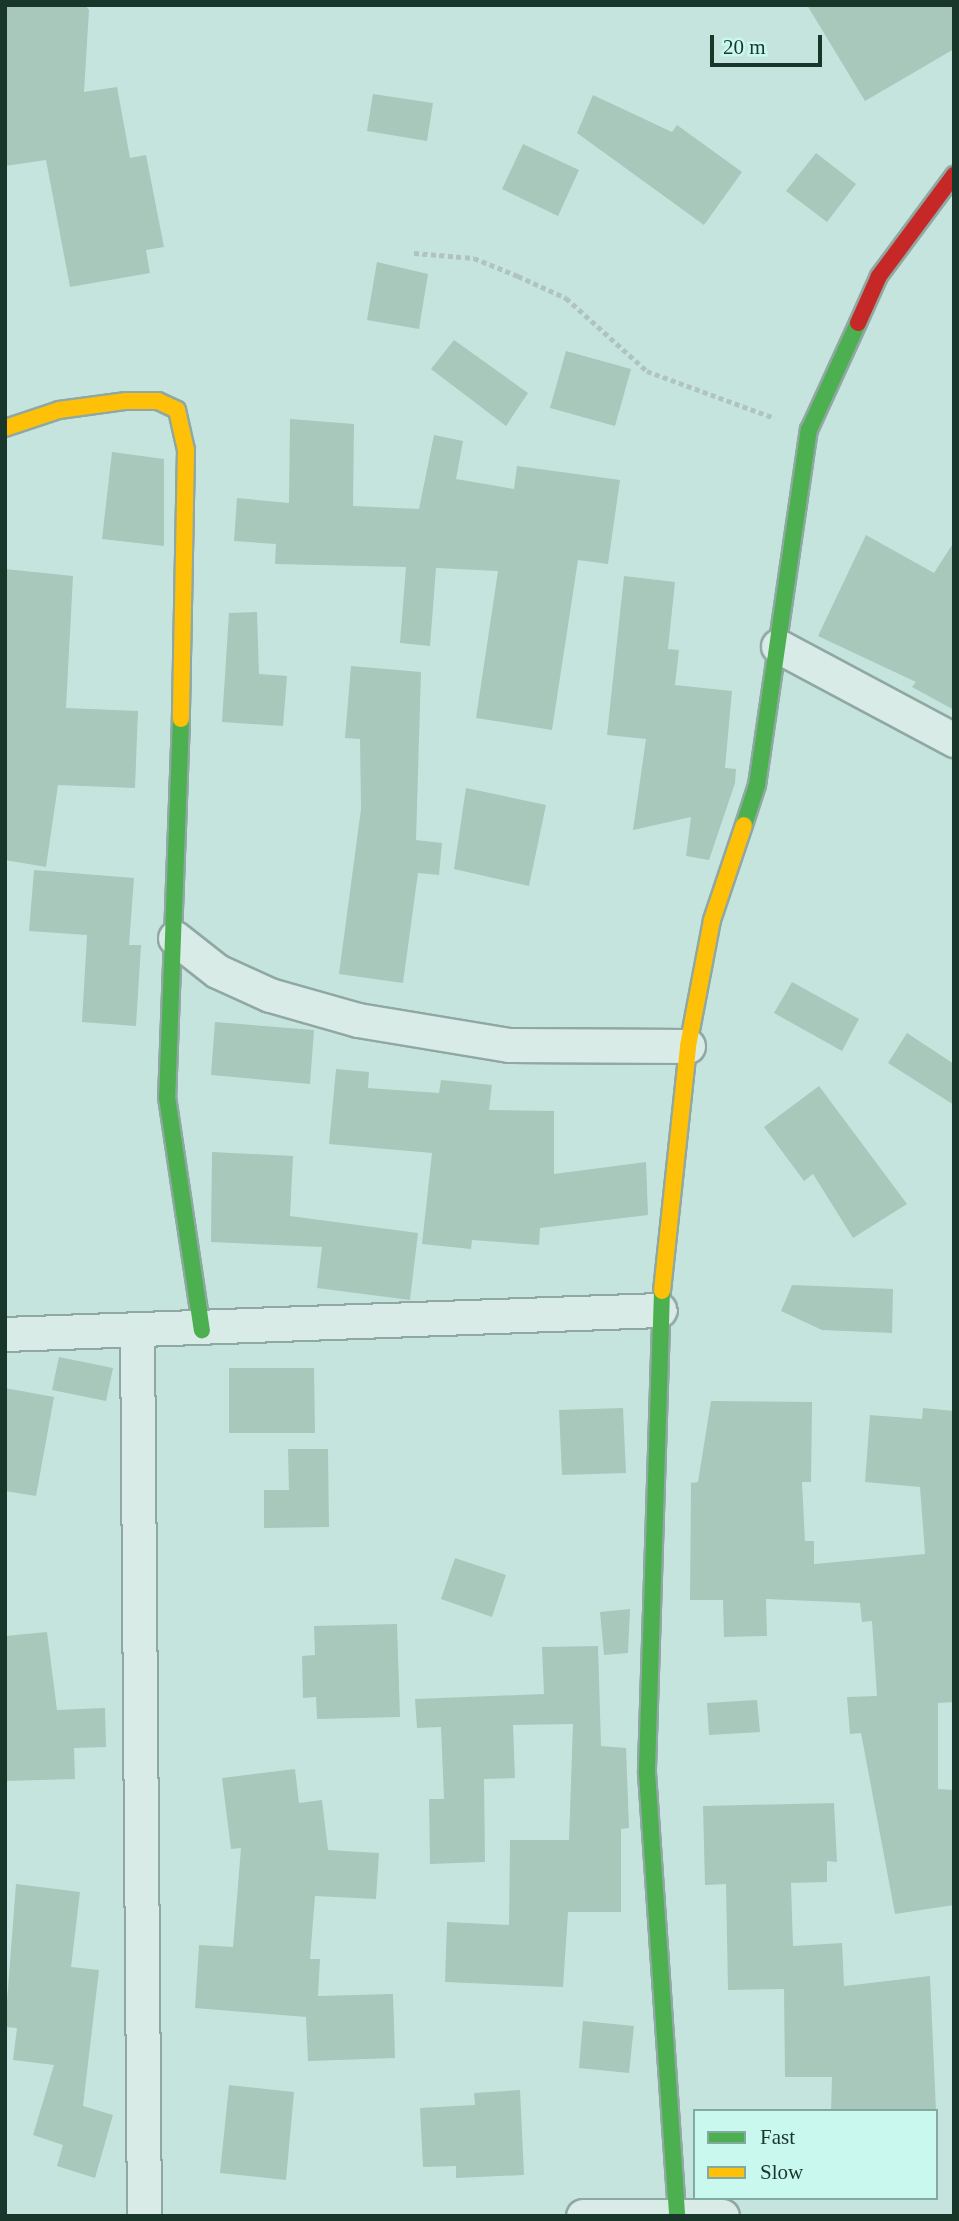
<!DOCTYPE html>
<html>
<head>
<meta charset="utf-8">
<style>
	body { margin:0 }
	#map { position:relative; width:959px; height:2221px; overflow:hidden; background:#c6e4de; font-family:"Times New Roman",serif }
	div>[style] { position:absolute }
	.building>* { inset:0; background:#a7c8bb }
	.path>* { height:4.5px; margin-top:-2.25px; transform-origin:0; background:repeating-linear-gradient(90deg,#b0c3bf 0 5px,transparent 0 8.5px) }
	.roads { filter:drop-shadow(2px 0 #90a8a2) drop-shadow(-2px 0 #90a8a2) drop-shadow(0 2px #90a8a2) drop-shadow(0 -2px #90a8a2) }
	.street>* { height:33px; margin:-16.5px; padding:0 16.5px; transform-origin:16.5px; border-radius:16.5px; background:#d9ebe7 }
	.fast>* { height:16px; margin:-8px; padding:0 8px; transform-origin:8px; border-radius:8px; background:#4caf50 }
	.slow>* { height:16px; margin:-8px; padding:0 8px; transform-origin:8px; border-radius:8px; background:#ffc107 }
	.jam>* { height:16px; margin:-8px; padding:0 8px; transform-origin:8px; border-radius:8px; background:#c62828 }
	span { translate:-50% -50%; white-space:nowrap; text-align:center; line-height:1.15; -webkit-text-stroke:5px #c9f8ef; paint-order:stroke }
	.frame { position:absolute; inset:0; border:7px solid #19362a; pointer-events:none }
	.legend { position:absolute; left:693px; top:2109px; width:245px; height:91px; box-sizing:border-box; background:#c9f8ef; border:2px solid #83aaa0; margin:0; padding:9px 12px; list-style:none; font-size:21px; color:#19362a }
	.legend li { display:flex; align-items:center; gap:14px; height:35px }
	.legend b { width:35px; border:2px solid #83aaa0 }
	.scale { position:absolute; left:710px; top:35px; width:112px; height:32px; box-sizing:border-box; border:4px solid #19362a; border-top:0; padding-left:9px; font-size:21px; line-height:24px; white-space:nowrap; color:#19362a; -webkit-text-stroke:5px #c9f8ef; paint-order:stroke }
</style>
</head>
<body>
<div id="map">
	<div class="building">
		<div style="clip-path:polygon(5px 5px,85px 5px,89px 10px,84px 92px,117px 87px,130px 158px,146px 155px,164px 247px,146px 250px,150px 273px,70px 287px,46px 160px,5px 166px)"></div>
		<div style="clip-path:polygon(807px 5px,954px 5px,954px 49px,865px 101px)"></div>
		<div style="clip-path:polygon(373px 94px,433px 103px,427px 141px,367px 131px)"></div>
		<div style="clip-path:polygon(593px 95px,672px 132px,677px 125px,742px 172px,704px 225px,577px 133px)"></div>
		<div style="clip-path:polygon(523px 144px,579px 170px,558px 216px,502px 189px)"></div>
		<div style="clip-path:polygon(816px 153px,856px 184px,827px 222px,786px 191px)"></div>
		<div style="clip-path:polygon(377px 262px,428px 274px,419px 329px,367px 320px)"></div>
		<div style="clip-path:polygon(454px 340px,528px 393px,506px 426px,431px 369px)"></div>
		<div style="clip-path:polygon(566px 351px,631px 369px,615px 426px,550px 408px)"></div>
		<div style="clip-path:polygon(290px 419px,354px 424px,353px 506px,419px 509px,434px 435px,463px 441px,456px 479px,514px 489px,517px 466px,620px 480px,608px 564px,578px 560px,552px 730px,476px 718px,498px 571px,436px 568px,430px 646px,400px 643px,406px 567px,275px 564px,276px 544px,234px 541px,237px 498px,289px 503px)"></div>
		<div style="clip-path:polygon(112px 452px,164px 459px,164px 546px,102px 539px)"></div>
		<div style="clip-path:polygon(866px 535px,934px 573px,954px 542px,954px 710px,912px 687px,916px 682px,818px 636px)"></div>
		<div style="clip-path:polygon(5px 569px,73px 576px,66px 708px,138px 711px,135px 788px,58px 785px,46px 867px,5px 860px)"></div>
		<div style="clip-path:polygon(624px 576px,675px 582px,668px 649px,679px 650px,675px 685px,732px 691px,725px 768px,736px 769px,735px 783px,709px 860px,686px 856px,691px 817px,633px 830px,646px 739px,607px 735px)"></div>
		<div style="clip-path:polygon(257px 612px,259px 674px,287px 676px,283px 726px,222px 722px,229px 613px)"></div>
		<div style="clip-path:polygon(351px 666px,421px 672px,416px 840px,442px 843px,439px 875px,418px 873px,403px 983px,339px 974px,361px 809px,360px 739px,345px 738px)"></div>
		<div style="clip-path:polygon(466px 788px,546px 805px,529px 886px,454px 869px)"></div>
		<div style="clip-path:polygon(34px 870px,134px 878px,129px 945px,141px 945px,136px 1026px,82px 1022px,87px 935px,29px 931px)"></div>
		<div style="clip-path:polygon(792px 982px,859px 1019px,842px 1051px,774px 1013px)"></div>
		<div style="clip-path:polygon(215px 1022px,314px 1030px,310px 1084px,211px 1075px)"></div>
		<div style="clip-path:polygon(907px 1033px,954px 1064px,954px 1105px,888px 1063px)"></div>
		<div style="clip-path:polygon(336px 1069px,369px 1072px,368px 1088px,439px 1093px,441px 1080px,492px 1085px,489px 1110px,554px 1111px,554px 1174px,646px 1162px,648px 1215px,540px 1228px,539px 1245px,472px 1240px,471px 1249px,422px 1244px,432px 1153px,329px 1144px)"></div>
		<div style="clip-path:polygon(819px 1086px,907px 1204px,853px 1238px,813px 1174px,804px 1181px,764px 1127px)"></div>
		<div style="clip-path:polygon(212px 1152px,293px 1156px,290px 1216px,418px 1233px,410px 1300px,317px 1288px,322px 1247px,211px 1242px)"></div>
		<div style="clip-path:polygon(792px 1285px,893px 1289px,892px 1333px,822px 1330px,781px 1311px)"></div>
		<div style="clip-path:polygon(59px 1357px,113px 1368px,106px 1401px,52px 1390px)"></div>
		<div style="clip-path:polygon(229px 1368px,314px 1368px,315px 1433px,229px 1433px)"></div>
		<div style="clip-path:polygon(5px 1388px,54px 1397px,36px 1496px,5px 1491px)"></div>
		<div style="clip-path:polygon(711px 1401px,812px 1402px,811px 1482px,802px 1482px,805px 1541px,814px 1541px,814px 1564px,925px 1554px,920px 1487px,865px 1482px,870px 1415px,922px 1419px,923px 1408px,954px 1411px,954px 1702px,938px 1703px,938px 1789px,954px 1790px,954px 1905px,895px 1914px,861px 1733px,850px 1734px,847px 1697px,877px 1696px,872px 1621px,862px 1622px,860px 1603px,766px 1599px,767px 1636px,724px 1637px,723px 1600px,690px 1600px,691px 1483px,698px 1482px)"></div>
		<div style="clip-path:polygon(623px 1408px,626px 1473px,562px 1475px,559px 1410px)"></div>
		<div style="clip-path:polygon(288px 1449px,328px 1449px,329px 1527px,264px 1528px,264px 1490px,289px 1490px)"></div>
		<div style="clip-path:polygon(455px 1558px,506px 1575px,492px 1617px,441px 1599px)"></div>
		<div style="clip-path:polygon(630px 1609px,628px 1653px,604px 1655px,600px 1612px)"></div>
		<div style="clip-path:polygon(397px 1624px,400px 1717px,317px 1719px,316px 1697px,303px 1698px,302px 1656px,315px 1655px,314px 1626px)"></div>
		<div style="clip-path:polygon(47px 1632px,57px 1710px,105px 1708px,106px 1747px,74px 1748px,75px 1779px,5px 1781px,5px 1636px)"></div>
		<div style="clip-path:polygon(598px 1646px,601px 1746px,626px 1748px,629px 1828px,621px 1829px,621px 1912px,568px 1912px,563px 1987px,445px 1982px,447px 1922px,509px 1925px,510px 1840px,569px 1840px,573px 1724px,513px 1725px,515px 1778px,484px 1779px,485px 1862px,430px 1864px,429px 1799px,444px 1799px,441px 1727px,417px 1728px,415px 1699px,544px 1694px,542px 1647px)"></div>
		<div style="clip-path:polygon(757px 1700px,760px 1732px,709px 1735px,707px 1703px)"></div>
		<div style="clip-path:polygon(295px 1769px,299px 1803px,322px 1800px,328px 1850px,379px 1853px,376px 1899px,315px 1896px,310px 1959px,320px 1959px,318px 1996px,393px 1994px,395px 2058px,308px 2061px,306px 2017px,195px 2008px,199px 1945px,233px 1947px,241px 1848px,231px 1849px,222px 1778px)"></div>
		<div style="clip-path:polygon(834px 1803px,837px 1862px,827px 1861px,827px 1882px,791px 1883px,793px 1946px,842px 1943px,844px 1986px,930px 1976px,936px 2111px,831px 2111px,832px 2077px,785px 2077px,784px 1989px,728px 1990px,726px 1884px,705px 1885px,703px 1806px)"></div>
		<div style="clip-path:polygon(16px 1884px,80px 1892px,71px 1967px,99px 1970px,83px 2106px,113px 2115px,95px 2178px,57px 2166px,63px 2145px,33px 2135px,54px 2065px,13px 2060px,17px 2028px,5px 2027px)"></div>
		<div style="clip-path:polygon(583px 2021px,634px 2026px,629px 2073px,579px 2068px)"></div>
		<div style="clip-path:polygon(229px 2085px,294px 2092px,286px 2180px,220px 2173px)"></div>
		<div style="clip-path:polygon(520px 2090px,524px 2175px,456px 2178px,456px 2166px,423px 2167px,420px 2108px,475px 2105px,474px 2093px)"></div>
	</div>
	<div class="path">
		<div style="left:414px;top:253px;width:60px;rotate:4.8deg"></div>
		<div style="left:474px;top:258px;width:48px;rotate:22.2deg"></div>
		<div style="left:518px;top:276px;width:53px;rotate:24.6deg"></div>
		<div style="left:566px;top:298px;width:109px;rotate:42deg"></div>
		<div style="left:647px;top:371px;width:136px;rotate:20.2deg"></div>
	</div>
	<div class="roads">
		<div class="street">
			<div style="left:778px;top:646px;width:200px;rotate:28.1deg"></div>
			<div style="left:175px;top:938px;width:53px;rotate:38.2deg"></div>
			<div style="left:217px;top:971px;width:58px;rotate:24.4deg"></div>
			<div style="left:270px;top:995px;width:91px;rotate:15.9deg"></div>
			<div style="left:358px;top:1020px;width:153px;rotate:9.4deg"></div>
			<div style="left:509px;top:1045px;width:179px;rotate:0.3deg"></div>
			<div style="left:137px;top:1331px;width:885px;rotate:89.55deg"></div>
			<div style="left:5px;top:1334px;width:655px;rotate:-2.1deg"></div>
			<div style="left:583px;top:2216px;width:139px"></div>
		</div>
		<div class="fast">
			<div style="left:181px;top:719px;width:378px;rotate:92.1deg"></div>
			<div style="left:167px;top:1097px;width:236px;rotate:81.5deg"></div>
			<div style="left:744px;top:825px;width:42px;rotate:-72deg"></div>
			<div style="left:757px;top:785px;width:359px;rotate:-81.7deg"></div>
			<div style="left:809px;top:430px;width:118px;rotate:-65.4deg"></div>
			<div style="left:662px;top:1291px;width:482px;rotate:91.8deg"></div>
			<div style="left:647px;top:1773px;width:444px;rotate:86.1deg"></div>
		</div>
		<div class="slow">
			<div style="left:5px;top:428px;width:57px;rotate:-18.4deg"></div>
			<div style="left:59px;top:410px;width:68px;rotate:-7.7deg"></div>
			<div style="left:126px;top:401px;width:32px"></div>
			<div style="left:158px;top:401px;width:21px;rotate:25deg"></div>
			<div style="left:177px;top:410px;width:41px;rotate:77.3deg"></div>
			<div style="left:186px;top:450px;width:269px;rotate:91.1deg"></div>
			<div style="left:662px;top:1291px;width:246px;rotate:-83.9deg"></div>
			<div style="left:688px;top:1046px;width:128px;rotate:-79.2deg"></div>
			<div style="left:712px;top:920px;width:100px;rotate:-71.4deg"></div>
		</div>
		<div class="jam">
			<div style="left:858px;top:323px;width:51px;rotate:-65.9deg"></div>
			<div style="left:879px;top:276px;width:126px;rotate:-53.4deg"></div>
		</div>
	</div>
	<div class="frame"></div>
	<ul class="legend">
	<li><b style="height:9px;background:#4caf50"></b>Fast</li>
	<li><b style="height:9px;background:#ffc107"></b>Slow</li>
	</ul>
	<div class="scale">20 m</div>
</div>
</body>
</html>
